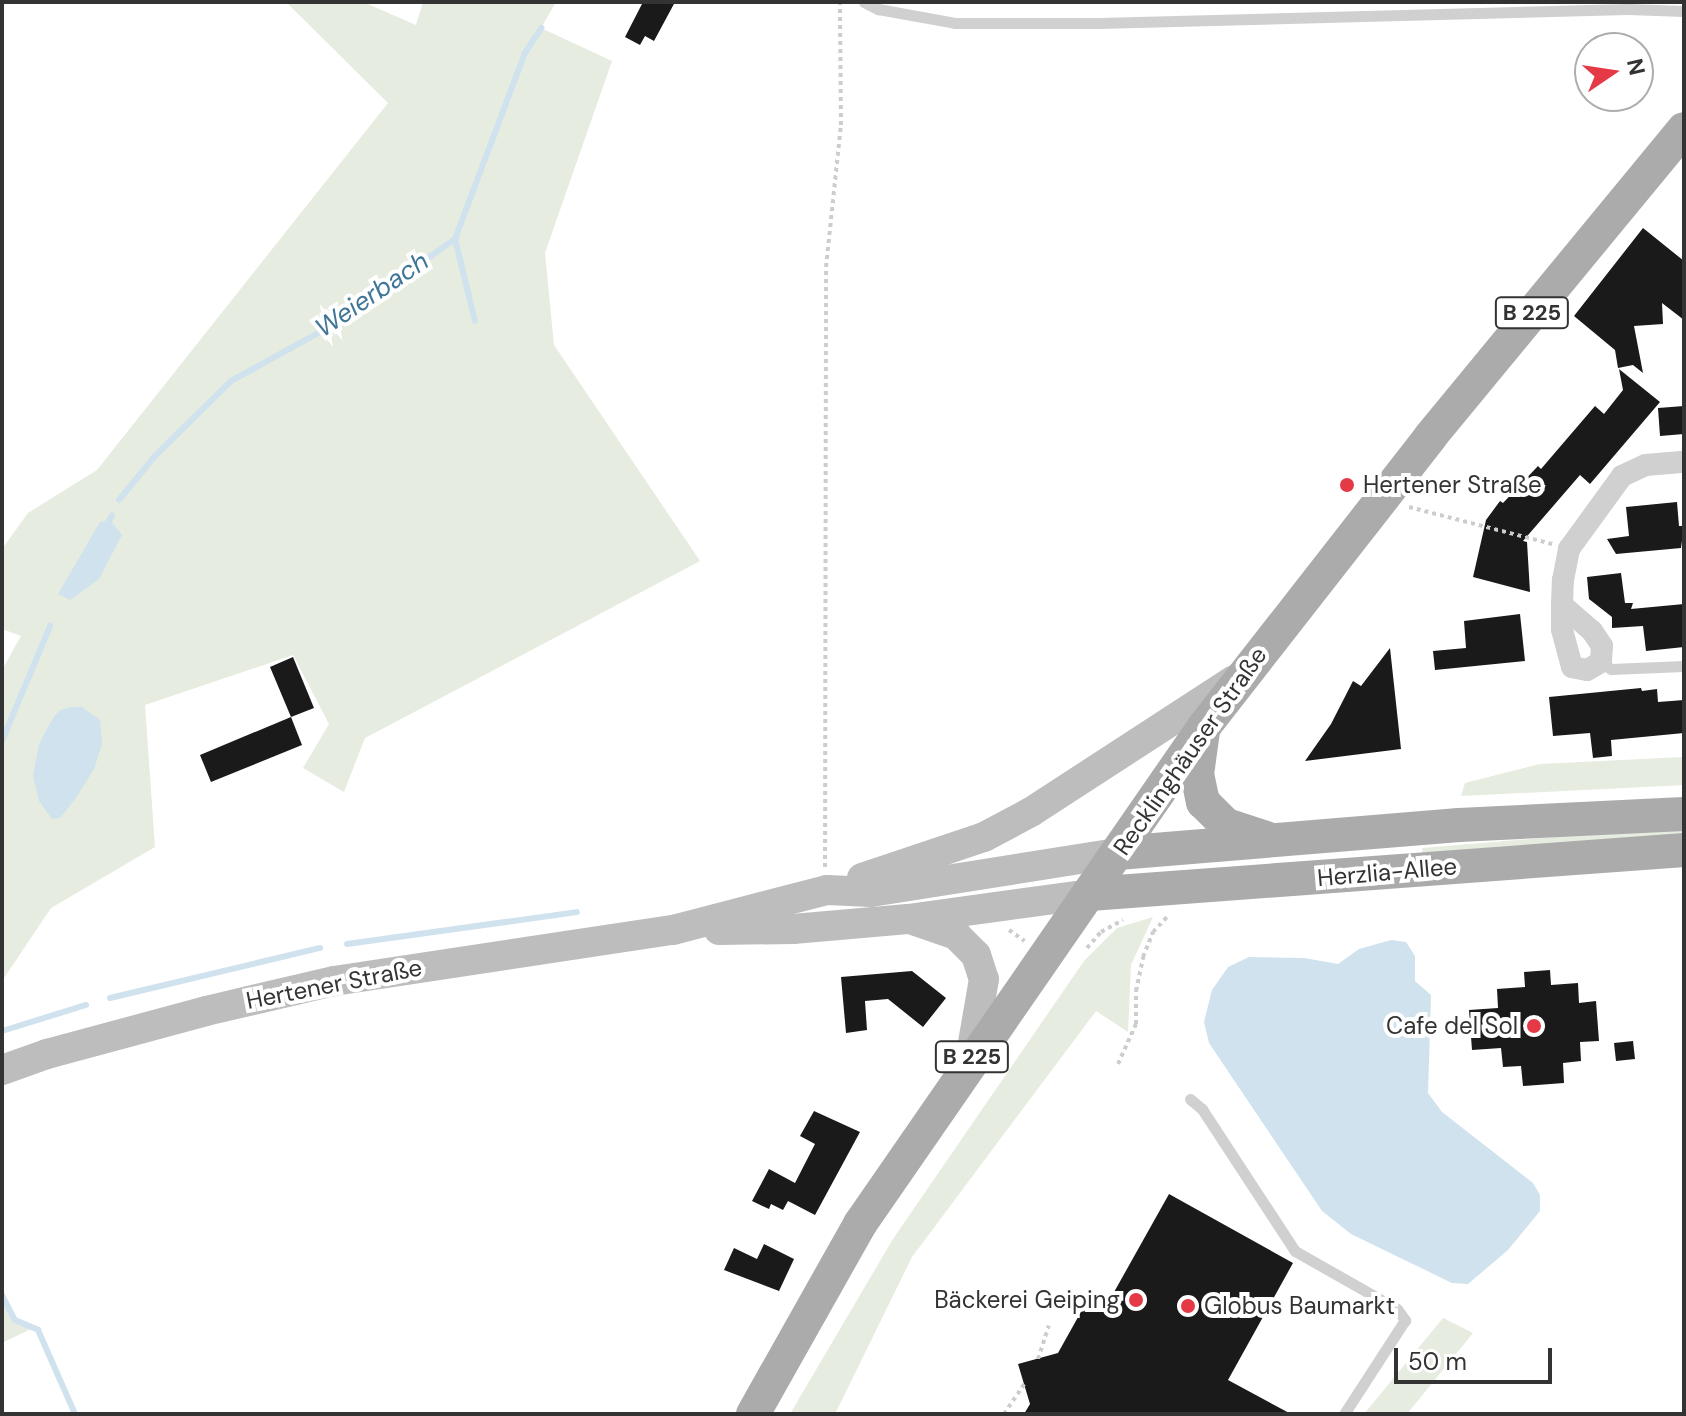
<!DOCTYPE html>
<html>
<head>
<meta charset="utf-8">
<style>
	body { margin:0 }
	#map { position:relative; width:1686px; height:1416px; overflow:hidden; background:#fff; font-family:"DM Sans",sans-serif }
	div>[style] { position:absolute }
	.green>* { inset:0; background:#e6ecdf }
	.water>* { inset:0; background:#cfe2ee }
	.stream>* { height:6px; margin:-3px; padding:0 3px; transform-origin:3px; border-radius:3px; background:#cfe2ee }
	.building>* { inset:0; background:#1a1a1a }
	.path>* { height:4px; margin-top:-2px; transform-origin:0; background:repeating-linear-gradient(90deg,#cdcdcd 0 4px,transparent 0 8px) }
	.lane>* { height:11px; margin:-5.5px; padding:0 5.5px; transform-origin:5.5px; border-radius:5.5px; background:#d0d0d0 }
	.street>* { height:22px; margin:-11px; padding:0 11px; transform-origin:11px; border-radius:11px; background:#d0d0d0 }
	.secondary>* { height:30px; margin:-15px; padding:0 15px; transform-origin:15px; border-radius:15px; background:#bdbdbd }
	.primary>* { height:34px; margin:-17px; padding:0 17px; transform-origin:17px; border-radius:17px; background:#ababab }
	.dots>* { width:22px; height:22px; translate:-50% -50%; box-sizing:border-box; border:4px solid #fff; border-radius:50% }
	span { translate:-50% -50%; white-space:nowrap; text-align:center; line-height:1.15; -webkit-text-stroke:8px #fff; paint-order:stroke }
	.shield-label span { padding:2px 6px; background:#fff; border:2px solid; border-radius:6px; -webkit-text-stroke-width:0 }
	.shield-label { font-size:22px; color:#333; font-weight:700 }
	.poi-label { font-size:24px; color:#333 }
	.left { translate:0 -50%; text-align:left }
	.right { translate:-100% -50%; text-align:right }
	.street-label { font-size:24px; color:#333 }
	.water-label { font-size:26px; color:#3f7597; font-style:italic }
	.frame { position:absolute; inset:0; border:4px solid #333; pointer-events:none }
	.north { position:absolute; left:1574px; top:32px; width:80px; height:80px; box-sizing:border-box; background:#fff; border:2px solid #adadad; border-radius:50%; rotate:77deg; font-size:22px; font-weight:700; line-height:32px; text-align:center; color:#333 }
	.north::after { content:''; display:block; margin:auto; width:28px; height:36px; background:#e63946; clip-path:polygon(50% 0,100% 100%,50% 72%,0 100%) }
	.scale { position:absolute; left:1394px; top:1348px; width:158px; height:36px; box-sizing:border-box; border:4px solid #333; border-top:0; padding-left:10px; font-size:24px; line-height:28px; white-space:nowrap; color:#333; -webkit-text-stroke:6px #fff; paint-order:stroke }
</style>
</head>
<body>
<div id="map">
	<div class="green">
		<div style="clip-path:polygon(286px 2px,363px 2px,416px 25px,423px 2px,556px 2px,541px 28px,612px 61px,545px 253px,554px 345px,700px 561px,365px 738px,344px 792px,303px 768px,329px 724px,293px 655px,145px 705px,155px 847px,51px 908px,2px 981px,2px 670px,21px 636px,2px 629px,2px 549px,28px 513px,97px 470px,388px 103px)"></div>
		<div style="clip-path:polygon(1684px 757px,1684px 785px,1461px 796px,1465px 783px,1540px 764px)"></div>
		<div style="clip-path:polygon(1684px 826px,1684px 838px,1423px 854px,1422px 848px)"></div>
		<div style="clip-path:polygon(1153px 917px,1131px 965px,1128px 1032px,1096px 1011px,912px 1257px,835px 1414px,790px 1414px,893px 1239px,1084px 961px,1117px 928px)"></div>
		<div style="clip-path:polygon(2px 1295px,15px 1319px,37px 1326px,2px 1343px)"></div>
		<div style="clip-path:polygon(1443px 1318px,1473px 1333px,1407px 1414px,1364px 1414px)"></div>
	</div>
	<div class="water">
		<div style="clip-path:polygon(110px 520px,122px 535px,99px 579px,70px 600px,58px 594px,100px 522px)"></div>
		<div style="clip-path:polygon(71px 707px,82px 707px,100px 720px,102px 744px,94px 769px,76px 798px,60px 818px,52px 819px,39px 801px,33px 776px,39px 744px,53px 718px,60px 710px)"></div>
		<div style="clip-path:polygon(1391px 940px,1406px 942px,1415px 956px,1415px 981px,1431px 995px,1428px 1093px,1442px 1112px,1533px 1183px,1540px 1195px,1540px 1211px,1508px 1250px,1468px 1284px,1452px 1283px,1351px 1234px,1322px 1211px,1209px 1043px,1204px 1022px,1212px 990px,1228px 967px,1249px 957px,1304px 958px,1338px 964px,1359px 949px)"></div>
	</div>
	<div class="stream">
		<div style="left:455px;top:239px;width:84px;rotate:76.3deg"></div>
		<div style="left:119px;top:500px;width:55px;rotate:-50.9deg"></div>
		<div style="left:154px;top:457px;width:108px;rotate:-44.6deg"></div>
		<div style="left:231px;top:381px;width:120px;rotate:-28.9deg"></div>
		<div style="left:336px;top:323px;width:146px;rotate:-35.2deg"></div>
		<div style="left:455px;top:239px;width:199px;rotate:-69.4deg"></div>
		<div style="left:525px;top:53px;width:30px;rotate:-57deg"></div>
		<div style="left:106px;top:527px;width:13px;rotate:-63deg"></div>
		<div style="left:2px;top:741px;width:125px;rotate:-67.3deg"></div>
		<div style="left:347px;top:944px;width:232px;rotate:-7.9deg"></div>
		<div style="left:110px;top:998px;width:216px;rotate:-13.4deg"></div>
		<div style="left:2px;top:1031px;width:88px;rotate:-17.2deg"></div>
		<div style="left:2px;top:1295px;width:28px;rotate:63deg"></div>
		<div style="left:15px;top:1320px;width:25px;rotate:23deg"></div>
		<div style="left:38px;top:1330px;width:92px;rotate:66.2deg"></div>
	</div>
	<div class="building">
		<div style="clip-path:polygon(643px 2px,675px 2px,654px 41px,645px 36px,640px 45px,625px 37px)"></div>
		<div style="clip-path:polygon(1643px 228px,1684px 261px,1684px 320px,1662px 303px,1663px 324px,1634px 326px,1643px 373px,1633px 365px,1618px 368px,1615px 350px,1574px 316px)"></div>
		<div style="clip-path:polygon(1619px 369px,1660px 402px,1590px 484px,1580px 475px,1523px 541px,1527px 542px,1530px 592px,1473px 577px,1486px 520px,1500px 501px,1503px 503px,1538px 466px,1541px 469px,1595px 406px,1604px 414px,1623px 390px)"></div>
		<div style="clip-path:polygon(1684px 406px,1684px 434px,1660px 436px,1658px 408px)"></div>
		<div style="clip-path:polygon(1677px 502px,1679px 526px,1684px 526px,1681px 548px,1616px 554px,1607px 539px,1629px 536px,1626px 507px)"></div>
		<div style="clip-path:polygon(1621px 573px,1625px 603px,1633px 603px,1631px 609px,1684px 604px,1684px 647px,1646px 651px,1643px 626px,1612px 628px,1612px 617px,1589px 599px,1587px 577px)"></div>
		<div style="clip-path:polygon(1520px 614px,1525px 661px,1435px 670px,1433px 651px,1466px 648px,1464px 621px)"></div>
		<div style="clip-path:polygon(1390px 648px,1401px 749px,1305px 761px,1331px 724px,1353px 681px,1361px 686px)"></div>
		<div style="clip-path:polygon(293px 657px,314px 708px,291px 717px,270px 667px)"></div>
		<div style="clip-path:polygon(1641px 688px,1642px 691px,1657px 689px,1658px 702px,1684px 700px,1684px 733px,1611px 740px,1612px 756px,1593px 758px,1590px 733px,1553px 736px,1549px 697px)"></div>
		<div style="clip-path:polygon(291px 717px,302px 745px,211px 782px,200px 755px)"></div>
		<div style="clip-path:polygon(1550px 970px,1551px 985px,1578px 983px,1579px 1003px,1596px 1001px,1599px 1041px,1580px 1042px,1581px 1061px,1563px 1063px,1564px 1083px,1523px 1086px,1521px 1066px,1503px 1067px,1501px 1048px,1472px 1050px,1469px 1010px,1498px 1008px,1497px 989px,1525px 987px,1524px 972px)"></div>
		<div style="clip-path:polygon(912px 971px,946px 998px,923px 1027px,888px 999px,865px 1001px,867px 1030px,846px 1033px,841px 977px)"></div>
		<div style="clip-path:polygon(1633px 1041px,1635px 1059px,1616px 1061px,1614px 1043px)"></div>
		<div style="clip-path:polygon(814px 1111px,860px 1132px,815px 1215px,788px 1201px,783px 1210px,771px 1204px,769px 1209px,752px 1201px,769px 1169px,795px 1183px,815px 1144px,800px 1136px)"></div>
		<div style="clip-path:polygon(1169px 1194px,1293px 1263px,1228px 1380px,1291px 1414px,1024px 1414px,1030px 1404px,1018px 1364px,1058px 1353px,1087px 1301px,1104px 1310px)"></div>
		<div style="clip-path:polygon(764px 1244px,794px 1259px,779px 1291px,724px 1270px,734px 1248px,757px 1259px)"></div>
	</div>
	<div class="path">
		<div style="left:1409px;top:507px;width:148px;rotate:14.5deg"></div>
		<div style="left:825px;top:867px;width:600px;rotate:-89.9deg"></div>
		<div style="left:826px;top:267px;width:143px;rotate:-84deg"></div>
		<div style="left:841px;top:125px;width:123px;rotate:-90.5deg"></div>
		<div style="left:1009px;top:930px;width:19px;rotate:35deg"></div>
		<div style="left:1087px;top:948px;width:21px;rotate:-49deg"></div>
		<div style="left:1101px;top:932px;width:25px;rotate:-29deg"></div>
		<div style="left:1118px;top:1064px;width:44px;rotate:-65.8deg"></div>
		<div style="left:1136px;top:1024px;width:33px;rotate:-90deg"></div>
		<div style="left:1136px;top:991px;width:35px;rotate:-78deg"></div>
		<div style="left:1143px;top:957px;width:27px;rotate:-68deg"></div>
		<div style="left:1153px;top:932px;width:23px;rotate:-47deg"></div>
		<div style="left:1038px;top:1359px;width:35px;rotate:-72deg"></div>
		<div style="left:1004px;top:1414px;width:36px;rotate:-56deg"></div>
	</div>
	<div class="lane">
		<div style="left:864px;top:2px;width:16px;rotate:27deg"></div>
		<div style="left:878px;top:9px;width:78px;rotate:10.3deg"></div>
		<div style="left:955px;top:23px;width:144px"></div>
		<div style="left:1099px;top:23px;width:529px;rotate:-1.52deg"></div>
		<div style="left:1628px;top:9px;width:56px;rotate:2deg"></div>
		<div style="left:1601px;top:662px;width:12px;rotate:35deg"></div>
		<div style="left:1611px;top:669px;width:73px;rotate:-2.4deg"></div>
		<div style="left:1190px;top:1099px;width:16px;rotate:40deg"></div>
		<div style="left:1202px;top:1109px;width:170px;rotate:56.8deg"></div>
		<div style="left:1295px;top:1251px;width:117px;rotate:29.6deg"></div>
		<div style="left:1397px;top:1309px;width:14px;rotate:54deg"></div>
		<div style="left:1405px;top:1320px;width:112px;rotate:123deg"></div>
	</div>
	<div class="street">
		<div style="left:1562px;top:605px;width:40px;rotate:41deg"></div>
		<div style="left:1592px;top:631px;width:18px;rotate:56deg"></div>
		<div style="left:1602px;top:646px;width:16px;rotate:94deg"></div>
		<div style="left:1601px;top:662px;width:16px;rotate:150deg"></div>
		<div style="left:1587px;top:670px;width:15px;rotate:-169deg"></div>
		<div style="left:1572px;top:667px;width:39px;rotate:-105deg"></div>
		<div style="left:1562px;top:629px;width:24px;rotate:-90deg"></div>
		<div style="left:1562px;top:605px;width:25px;rotate:-88deg"></div>
		<div style="left:1563px;top:580px;width:32px;rotate:-79deg"></div>
		<div style="left:1569px;top:549px;width:90px;rotate:-54deg"></div>
		<div style="left:1622px;top:476px;width:26px;rotate:-25deg"></div>
		<div style="left:1646px;top:465px;width:38px;rotate:-5deg"></div>
	</div>
	<div class="secondary">
		<div style="left:862px;top:878px;width:129px;rotate:-18.6deg"></div>
		<div style="left:984px;top:837px;width:53px;rotate:-28deg"></div>
		<div style="left:1031px;top:812px;width:242px;rotate:-33deg"></div>
		<div style="left:913px;top:920px;width:46px;rotate:19.2deg"></div>
		<div style="left:956px;top:935px;width:28px;rotate:45deg"></div>
		<div style="left:976px;top:955px;width:25px;rotate:72deg"></div>
		<div style="left:984px;top:979px;width:82px;rotate:99.8deg"></div>
		<div style="left:719px;top:930px;width:74px;rotate:-0.8deg"></div>
		<div style="left:793px;top:929px;width:115px;rotate:-5deg"></div>
		<div style="left:908px;top:919px;width:184px;rotate:-7.8deg"></div>
		<div style="left:2px;top:1070px;width:48px;rotate:-19.6deg"></div>
		<div style="left:47px;top:1054px;width:165px;rotate:-15.1deg"></div>
		<div style="left:206px;top:1011px;width:131px;rotate:-13.2deg"></div>
		<div style="left:334px;top:981px;width:343px;rotate:-8.6deg"></div>
		<div style="left:673px;top:930px;width:159px;rotate:-14.6deg"></div>
		<div style="left:827px;top:890px;width:44px;rotate:2.6deg"></div>
		<div style="left:871px;top:892px;width:250px;rotate:-9deg"></div>
	</div>
	<div class="primary">
		<div style="left:1203px;top:731px;width:43px;rotate:97.9deg"></div>
		<div style="left:1197px;top:774px;width:29px;rotate:78deg"></div>
		<div style="left:1203px;top:802px;width:33px;rotate:45deg"></div>
		<div style="left:1226px;top:825px;width:42px;rotate:18deg"></div>
		<div style="left:1118px;top:853px;width:342px;rotate:-4.7deg"></div>
		<div style="left:1459px;top:825px;width:225px;rotate:-2.8deg"></div>
		<div style="left:1090px;top:894px;width:596px;rotate:-4.24deg"></div>
		<div style="left:753px;top:1414px;width:218px;rotate:-60.6deg"></div>
		<div style="left:860px;top:1224px;width:603px;rotate:-55.33deg"></div>
		<div style="left:1203px;top:728px;width:369px;rotate:-52deg"></div>
		<div style="left:1430px;top:437px;width:399px;rotate:-50.5deg"></div>
	</div>
	<div class="dots">
		<div style="left:1347px;top:485px;background:#e63946"></div>
		<div style="left:1534px;top:1026px;background:#e63946"></div>
		<div style="left:1136px;top:1300px;background:#e63946"></div>
		<div style="left:1188px;top:1306px;background:#e63946"></div>
	</div>
	<div class="shield-label">
		<span style="left:1532px;top:313px">B 225</span>
		<span style="left:972px;top:1057px">B 225</span>
	</div>
	<div class="poi-label">
		<span class="left" style="left:1363px;top:485px">Hertener Straße</span>
		<span class="right" style="left:1518px;top:1026px">Cafe del Sol</span>
		<span class="right" style="left:1120px;top:1300px">Bäckerei Geiping</span>
		<span class="left" style="left:1204px;top:1306px">Globus Baumarkt</span>
	</div>
	<div class="street-label">
		<span style="left:1190px;top:751px;rotate:-55deg">Recklinghäuser Straße</span>
		<span style="left:1387px;top:872px;rotate:-5deg">Herzlia-Allee</span>
		<span style="left:334px;top:984px;rotate:-11deg">Hertener Straße</span>
	</div>
	<div class="water-label">
		<span style="left:372px;top:295px;rotate:-34deg">Weierbach</span>
	</div>
	<div class="frame"></div>
	<div class="north">N</div>
	<div class="scale">50 m</div>
</div>
</body>
</html>
